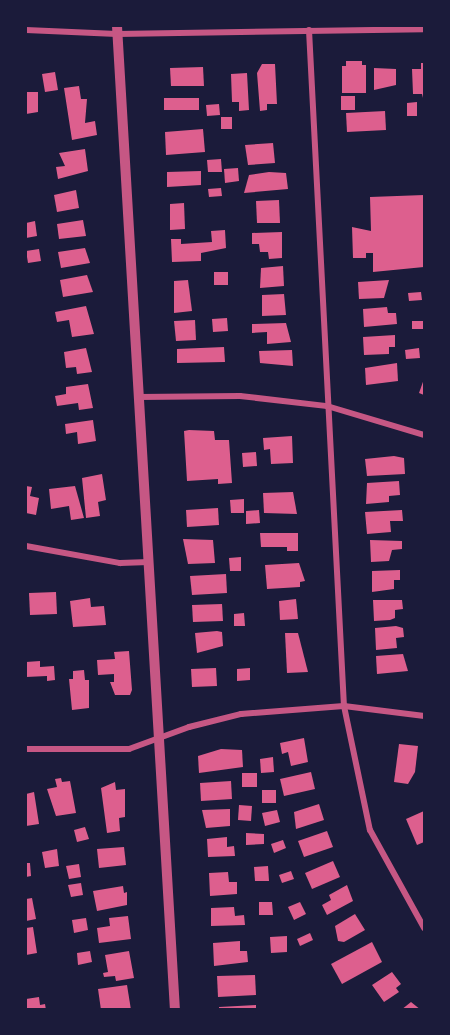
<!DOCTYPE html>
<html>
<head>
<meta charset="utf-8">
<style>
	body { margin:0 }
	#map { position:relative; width:450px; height:1035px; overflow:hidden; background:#1b1b3a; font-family:"Alegreya Sans",sans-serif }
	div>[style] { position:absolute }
	.building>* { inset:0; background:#dd5f8e }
	.minor>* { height:6px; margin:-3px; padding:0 3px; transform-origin:3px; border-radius:3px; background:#c65784 }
	.tertiary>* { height:10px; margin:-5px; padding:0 5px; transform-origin:5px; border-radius:5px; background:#c65784 }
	span { translate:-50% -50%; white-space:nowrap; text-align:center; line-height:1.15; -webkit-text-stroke:5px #1b1b3a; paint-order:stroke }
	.frame { position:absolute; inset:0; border:27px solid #1b1b3a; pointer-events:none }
</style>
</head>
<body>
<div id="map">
	<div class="building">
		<div style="clip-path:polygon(346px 61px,362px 61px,362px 65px,366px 65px,366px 93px,342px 93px,342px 66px,346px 66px)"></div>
		<div style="clip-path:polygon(421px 63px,424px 63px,424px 102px,422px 94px,413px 94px,412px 69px,421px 69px)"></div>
		<div style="clip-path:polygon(262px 64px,275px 64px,277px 104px,267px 104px,267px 110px,260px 111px,257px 73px)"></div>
		<div style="clip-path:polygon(203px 67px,204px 86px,171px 86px,170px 68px)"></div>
		<div style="clip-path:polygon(374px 68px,396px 69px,396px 85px,374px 90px)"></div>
		<div style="clip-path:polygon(55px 72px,58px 90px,45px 92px,42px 74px)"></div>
		<div style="clip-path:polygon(247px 73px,249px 110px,239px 111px,239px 102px,232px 102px,231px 74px)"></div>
		<div style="clip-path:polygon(79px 86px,81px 99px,87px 99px,85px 123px,95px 121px,97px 135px,72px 140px,64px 88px)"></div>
		<div style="clip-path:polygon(26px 92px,38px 92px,38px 112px,26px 114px)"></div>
		<div style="clip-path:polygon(341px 96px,355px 96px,355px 110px,341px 110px)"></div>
		<div style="clip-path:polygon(164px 98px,199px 98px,199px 110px,164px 110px)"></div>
		<div style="clip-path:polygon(417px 102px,417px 116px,407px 116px,407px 103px)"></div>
		<div style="clip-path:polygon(219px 104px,220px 115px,207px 116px,206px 105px)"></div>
		<div style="clip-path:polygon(385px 111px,386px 130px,347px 132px,346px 113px)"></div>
		<div style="clip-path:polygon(221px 117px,232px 117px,232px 129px,221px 129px)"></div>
		<div style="clip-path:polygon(203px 129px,205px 152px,166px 155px,165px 132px)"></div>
		<div style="clip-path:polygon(273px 143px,275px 163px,248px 165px,245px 145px)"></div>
		<div style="clip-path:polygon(85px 149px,88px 171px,58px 179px,56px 167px,65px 166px,59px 153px)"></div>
		<div style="clip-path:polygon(221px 159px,222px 172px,208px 172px,207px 160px)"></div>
		<div style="clip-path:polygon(238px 168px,239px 181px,225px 183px,224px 169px)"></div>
		<div style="clip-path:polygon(201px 171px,201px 185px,167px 187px,167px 172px)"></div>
		<div style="clip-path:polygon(269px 172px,286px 173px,288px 189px,244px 193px,249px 175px)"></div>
		<div style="clip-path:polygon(221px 188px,222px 196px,209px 197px,208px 189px)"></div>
		<div style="clip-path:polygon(76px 190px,79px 208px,57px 212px,54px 195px)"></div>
		<div style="clip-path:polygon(424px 195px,424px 267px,373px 272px,373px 253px,366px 253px,366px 258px,353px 258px,352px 227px,371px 231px,370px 197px)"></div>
		<div style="clip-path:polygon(279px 200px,280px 223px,257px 223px,256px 201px)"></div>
		<div style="clip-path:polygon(184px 203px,185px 229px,170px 230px,170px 204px)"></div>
		<div style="clip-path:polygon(83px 220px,86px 236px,59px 239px,57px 224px)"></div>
		<div style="clip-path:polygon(35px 221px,37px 236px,26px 238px,26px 223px)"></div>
		<div style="clip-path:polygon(225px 230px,226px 248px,201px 253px,201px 261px,172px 262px,171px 239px,181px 239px,181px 244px,212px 242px,211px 231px)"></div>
		<div style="clip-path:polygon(282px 232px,282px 258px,269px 259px,268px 252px,260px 252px,259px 244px,252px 244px,252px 233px)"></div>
		<div style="clip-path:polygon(85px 248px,90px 263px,61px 268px,58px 252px)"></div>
		<div style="clip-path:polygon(39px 249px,41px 261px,28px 263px,26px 251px)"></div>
		<div style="clip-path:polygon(283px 266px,284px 286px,260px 288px,261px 268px)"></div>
		<div style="clip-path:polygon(214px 272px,228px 272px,228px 285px,214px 285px)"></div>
		<div style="clip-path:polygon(87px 275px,93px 292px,63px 297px,60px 280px)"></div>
		<div style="clip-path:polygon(188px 280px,192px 311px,174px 313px,174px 281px)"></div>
		<div style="clip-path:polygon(389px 280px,384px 298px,359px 299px,358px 282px)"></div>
		<div style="clip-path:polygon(421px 292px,422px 300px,409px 301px,408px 293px)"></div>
		<div style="clip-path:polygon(284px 294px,286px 315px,262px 316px,262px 295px)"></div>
		<div style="clip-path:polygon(86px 306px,94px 334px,72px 337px,69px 320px,57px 322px,55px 312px)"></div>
		<div style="clip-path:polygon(387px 307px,388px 313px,396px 313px,397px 324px,364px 327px,363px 309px)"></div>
		<div style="clip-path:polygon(227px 318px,228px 331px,213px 332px,212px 319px)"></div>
		<div style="clip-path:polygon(195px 320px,196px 340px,176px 341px,174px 321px)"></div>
		<div style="clip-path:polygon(412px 321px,424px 321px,424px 329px,412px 329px)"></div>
		<div style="clip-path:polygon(286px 323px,291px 342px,267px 344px,267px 332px,252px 333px,252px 324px)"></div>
		<div style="clip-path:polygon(395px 335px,395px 347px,389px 347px,389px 354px,364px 355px,363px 337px)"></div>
		<div style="clip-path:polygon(224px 347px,225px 362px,177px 363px,177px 349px)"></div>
		<div style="clip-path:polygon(86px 348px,92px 372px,77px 374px,76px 367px,66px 368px,64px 352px)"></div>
		<div style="clip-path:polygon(419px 348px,420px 358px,406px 359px,405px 350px)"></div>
		<div style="clip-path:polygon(292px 350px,293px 366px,260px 363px,259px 351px)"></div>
		<div style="clip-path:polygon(397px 363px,398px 381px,366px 385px,365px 368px)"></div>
		<div style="clip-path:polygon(424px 379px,424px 395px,419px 393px)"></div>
		<div style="clip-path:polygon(88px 384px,93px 408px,79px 410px,78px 403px,57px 406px,55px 396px,66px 394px,66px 387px)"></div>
		<div style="clip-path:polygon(93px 420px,96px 441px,78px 444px,77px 432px,66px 434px,65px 424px)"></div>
		<div style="clip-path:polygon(189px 430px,214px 431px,215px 440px,229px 440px,232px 483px,218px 484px,218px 479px,187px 481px,184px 431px)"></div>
		<div style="clip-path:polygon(292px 436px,293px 463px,271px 464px,270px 449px,264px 450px,263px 438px)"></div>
		<div style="clip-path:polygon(256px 452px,257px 466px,243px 467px,242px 453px)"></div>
		<div style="clip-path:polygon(394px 456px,404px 458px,405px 474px,367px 476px,365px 459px)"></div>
		<div style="clip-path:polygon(102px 474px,106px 500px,98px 502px,100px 516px,86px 518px,82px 478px)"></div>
		<div style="clip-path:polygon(399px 481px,400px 495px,389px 496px,389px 502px,366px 504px,367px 483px)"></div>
		<div style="clip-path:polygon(26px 486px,32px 487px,30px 496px,39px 498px,36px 515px,26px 513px)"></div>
		<div style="clip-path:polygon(75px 486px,84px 518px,71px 520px,69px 506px,51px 509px,49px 489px)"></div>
		<div style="clip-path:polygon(293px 492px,297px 514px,264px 513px,263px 493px)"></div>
		<div style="clip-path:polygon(244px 499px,244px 513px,231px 513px,230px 500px)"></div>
		<div style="clip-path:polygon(218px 508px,219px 525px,187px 527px,186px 510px)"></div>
		<div style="clip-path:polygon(259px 510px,260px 523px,246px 524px,246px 511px)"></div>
		<div style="clip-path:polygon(402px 510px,403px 521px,390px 521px,391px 532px,367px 534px,365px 512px)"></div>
		<div style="clip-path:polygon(260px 533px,298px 533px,298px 551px,287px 551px,287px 547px,261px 547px)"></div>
		<div style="clip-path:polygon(183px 539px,213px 540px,215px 563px,188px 564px)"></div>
		<div style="clip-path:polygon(370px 540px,402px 541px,402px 549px,392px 550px,389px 561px,371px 562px)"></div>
		<div style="clip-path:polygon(241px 557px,241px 571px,230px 571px,229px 558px)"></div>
		<div style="clip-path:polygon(299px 563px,305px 581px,300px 582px,300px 587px,267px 589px,265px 565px)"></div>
		<div style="clip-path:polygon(400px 570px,400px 580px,394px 580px,394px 589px,372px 592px,372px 571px)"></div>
		<div style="clip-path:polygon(226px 574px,227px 593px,192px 595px,190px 576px)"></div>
		<div style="clip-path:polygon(56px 592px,57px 614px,30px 615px,29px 593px)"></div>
		<div style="clip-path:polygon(90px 598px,91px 607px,104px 606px,106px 625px,73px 627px,70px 601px)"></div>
		<div style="clip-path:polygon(296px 599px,298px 619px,280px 620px,279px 601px)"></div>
		<div style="clip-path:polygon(373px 600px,402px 600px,403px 609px,395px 610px,395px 618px,390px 620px,374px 621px)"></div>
		<div style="clip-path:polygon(222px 604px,223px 621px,193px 622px,192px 605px)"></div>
		<div style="clip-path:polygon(244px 613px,245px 626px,234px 626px,234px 614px)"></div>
		<div style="clip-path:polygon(396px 626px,403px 628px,404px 637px,396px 638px,397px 648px,376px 650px,375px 628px)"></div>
		<div style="clip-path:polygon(217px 631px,222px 632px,223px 646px,197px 653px,195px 633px)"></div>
		<div style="clip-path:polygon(285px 633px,298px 633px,308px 672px,287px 673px)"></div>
		<div style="clip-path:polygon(129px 651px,132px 690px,130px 695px,115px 695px,110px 682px,114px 682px,114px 674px,98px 675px,97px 660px,115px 659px,114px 652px)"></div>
		<div style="clip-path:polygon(403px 654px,408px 671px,377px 674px,376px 656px)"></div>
		<div style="clip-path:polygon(40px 661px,40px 667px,54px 666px,55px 680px,47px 681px,47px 676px,26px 677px,26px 662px)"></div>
		<div style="clip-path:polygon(216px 668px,217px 686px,192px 687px,191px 669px)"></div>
		<div style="clip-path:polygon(250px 668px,250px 680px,237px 681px,237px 669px)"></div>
		<div style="clip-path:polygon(84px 670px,85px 680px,89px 680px,89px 708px,72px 710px,69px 679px,73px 679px,73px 671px)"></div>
		<div style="clip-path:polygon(304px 738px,308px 762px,291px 766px,288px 752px,282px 754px,280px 743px)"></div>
		<div style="clip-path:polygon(399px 744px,418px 746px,415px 772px,408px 784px,394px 782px)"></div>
		<div style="clip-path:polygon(221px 749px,242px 750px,243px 767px,199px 773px,198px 756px)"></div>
		<div style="clip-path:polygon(273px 757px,274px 772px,261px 773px,260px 759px)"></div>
		<div style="clip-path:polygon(311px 772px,315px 789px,284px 796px,280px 779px)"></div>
		<div style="clip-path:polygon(242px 773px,257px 773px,257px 787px,242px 787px)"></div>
		<div style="clip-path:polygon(61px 778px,62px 782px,70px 781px,76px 813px,56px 816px,47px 789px,57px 787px,55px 779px)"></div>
		<div style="clip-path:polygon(231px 781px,232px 799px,201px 801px,200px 783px)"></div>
		<div style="clip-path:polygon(115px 782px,116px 790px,125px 789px,125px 817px,119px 818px,120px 831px,107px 833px,101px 788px)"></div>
		<div style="clip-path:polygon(262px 790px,276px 790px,276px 803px,262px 803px)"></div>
		<div style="clip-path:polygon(34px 792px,39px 824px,26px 826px,26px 794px)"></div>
		<div style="clip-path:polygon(319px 804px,324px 820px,296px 829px,294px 812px)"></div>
		<div style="clip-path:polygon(239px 805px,252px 806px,251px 821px,238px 820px)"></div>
		<div style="clip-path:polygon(230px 809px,230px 826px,206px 828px,202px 810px)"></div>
		<div style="clip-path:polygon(277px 810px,280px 822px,265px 826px,262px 813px)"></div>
		<div style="clip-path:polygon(424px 811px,424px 842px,417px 845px,406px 819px)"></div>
		<div style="clip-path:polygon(85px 827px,89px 839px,77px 842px,74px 830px)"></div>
		<div style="clip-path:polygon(327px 831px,333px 847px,304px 857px,298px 841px)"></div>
		<div style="clip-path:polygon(246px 833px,264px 834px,264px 844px,246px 845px)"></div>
		<div style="clip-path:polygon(227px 837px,227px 847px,234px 846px,235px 856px,208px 857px,207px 839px)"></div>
		<div style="clip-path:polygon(283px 840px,286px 848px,274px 853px,271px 844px)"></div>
		<div style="clip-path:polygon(124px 847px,126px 865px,99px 868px,97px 849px)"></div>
		<div style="clip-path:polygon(57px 849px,59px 866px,45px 868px,42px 852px)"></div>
		<div style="clip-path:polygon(333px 861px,340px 877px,312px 889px,305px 873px)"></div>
		<div style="clip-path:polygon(26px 863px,30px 863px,31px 876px,26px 877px)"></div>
		<div style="clip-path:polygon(79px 864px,81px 877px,69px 879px,66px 866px)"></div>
		<div style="clip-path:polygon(268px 866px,269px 881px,255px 881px,254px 867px)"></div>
		<div style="clip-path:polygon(291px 871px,294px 879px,282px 883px,279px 875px)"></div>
		<div style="clip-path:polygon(228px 872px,229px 882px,237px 882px,237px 894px,210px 896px,209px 873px)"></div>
		<div style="clip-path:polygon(81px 883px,83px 895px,71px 897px,68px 885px)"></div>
		<div style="clip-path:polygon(347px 885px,353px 901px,327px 915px,322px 905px,331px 900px,329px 895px)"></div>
		<div style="clip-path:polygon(123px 886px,124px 893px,127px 892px,127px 905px,97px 911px,93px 891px)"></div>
		<div style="clip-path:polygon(32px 898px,36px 919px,26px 921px,26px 899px)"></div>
		<div style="clip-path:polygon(259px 902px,272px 902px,273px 915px,259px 915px)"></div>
		<div style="clip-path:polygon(300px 902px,306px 914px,294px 920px,288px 907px)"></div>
		<div style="clip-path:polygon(234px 907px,235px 916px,244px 915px,245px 925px,211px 926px,211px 908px)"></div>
		<div style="clip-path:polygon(355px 914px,365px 930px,344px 942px,338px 941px,335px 926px)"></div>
		<div style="clip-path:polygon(128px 916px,131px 939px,99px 943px,97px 928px,110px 926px,109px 918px)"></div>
		<div style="clip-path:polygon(86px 918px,88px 930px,74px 933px,72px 920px)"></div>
		<div style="clip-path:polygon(33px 927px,37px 953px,26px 955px,26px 928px)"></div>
		<div style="clip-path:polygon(310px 933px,313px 940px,300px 946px,297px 939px)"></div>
		<div style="clip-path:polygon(287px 936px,287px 952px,271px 953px,270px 937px)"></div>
		<div style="clip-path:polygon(240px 941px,240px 951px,247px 951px,248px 962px,214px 966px,213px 943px)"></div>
		<div style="clip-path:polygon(372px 942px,382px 962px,342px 984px,331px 964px)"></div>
		<div style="clip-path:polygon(90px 951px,92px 962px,78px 965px,77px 953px)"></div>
		<div style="clip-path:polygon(129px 951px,134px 978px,116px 981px,115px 976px,104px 977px,103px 973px,108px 972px,105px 955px)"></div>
		<div style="clip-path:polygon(392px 972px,401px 984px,396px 988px,399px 992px,384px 1002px,372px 985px)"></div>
		<div style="clip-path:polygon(255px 975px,256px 995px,218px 997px,217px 976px)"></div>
		<div style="clip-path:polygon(127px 985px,131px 1010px,101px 1010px,98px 989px)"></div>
		<div style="clip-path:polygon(39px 997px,40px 1005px,45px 1004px,46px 1010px,26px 1010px,26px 999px)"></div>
		<div style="clip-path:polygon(411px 1002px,421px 1010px,401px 1010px)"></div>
		<div style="clip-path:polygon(256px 1005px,256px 1010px,219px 1010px,219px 1007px)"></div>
	</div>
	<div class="minor">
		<div style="left:26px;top:30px;width:91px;rotate:2.5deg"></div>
		<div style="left:117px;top:34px;width:307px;rotate:-0.9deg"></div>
		<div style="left:309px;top:30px;width:677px;rotate:87.04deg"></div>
		<div style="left:344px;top:706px;width:127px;rotate:78.2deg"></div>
		<div style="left:370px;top:830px;width:112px;rotate:61.1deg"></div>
		<div style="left:139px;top:397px;width:101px;rotate:-0.6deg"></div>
		<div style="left:240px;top:396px;width:88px;rotate:6.6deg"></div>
		<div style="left:327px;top:406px;width:101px;rotate:16.6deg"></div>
		<div style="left:26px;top:546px;width:96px;rotate:10.3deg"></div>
		<div style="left:120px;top:563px;width:29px;rotate:-2deg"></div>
		<div style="left:26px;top:749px;width:103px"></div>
		<div style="left:129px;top:749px;width:64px;rotate:-20.1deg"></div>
		<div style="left:189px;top:727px;width:54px;rotate:-14deg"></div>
		<div style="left:241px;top:714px;width:103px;rotate:-4.4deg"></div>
		<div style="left:344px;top:706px;width:81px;rotate:7.1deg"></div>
	</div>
	<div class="tertiary">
		<div style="left:117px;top:26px;width:986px;rotate:86.63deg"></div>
	</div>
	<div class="frame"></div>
</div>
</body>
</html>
